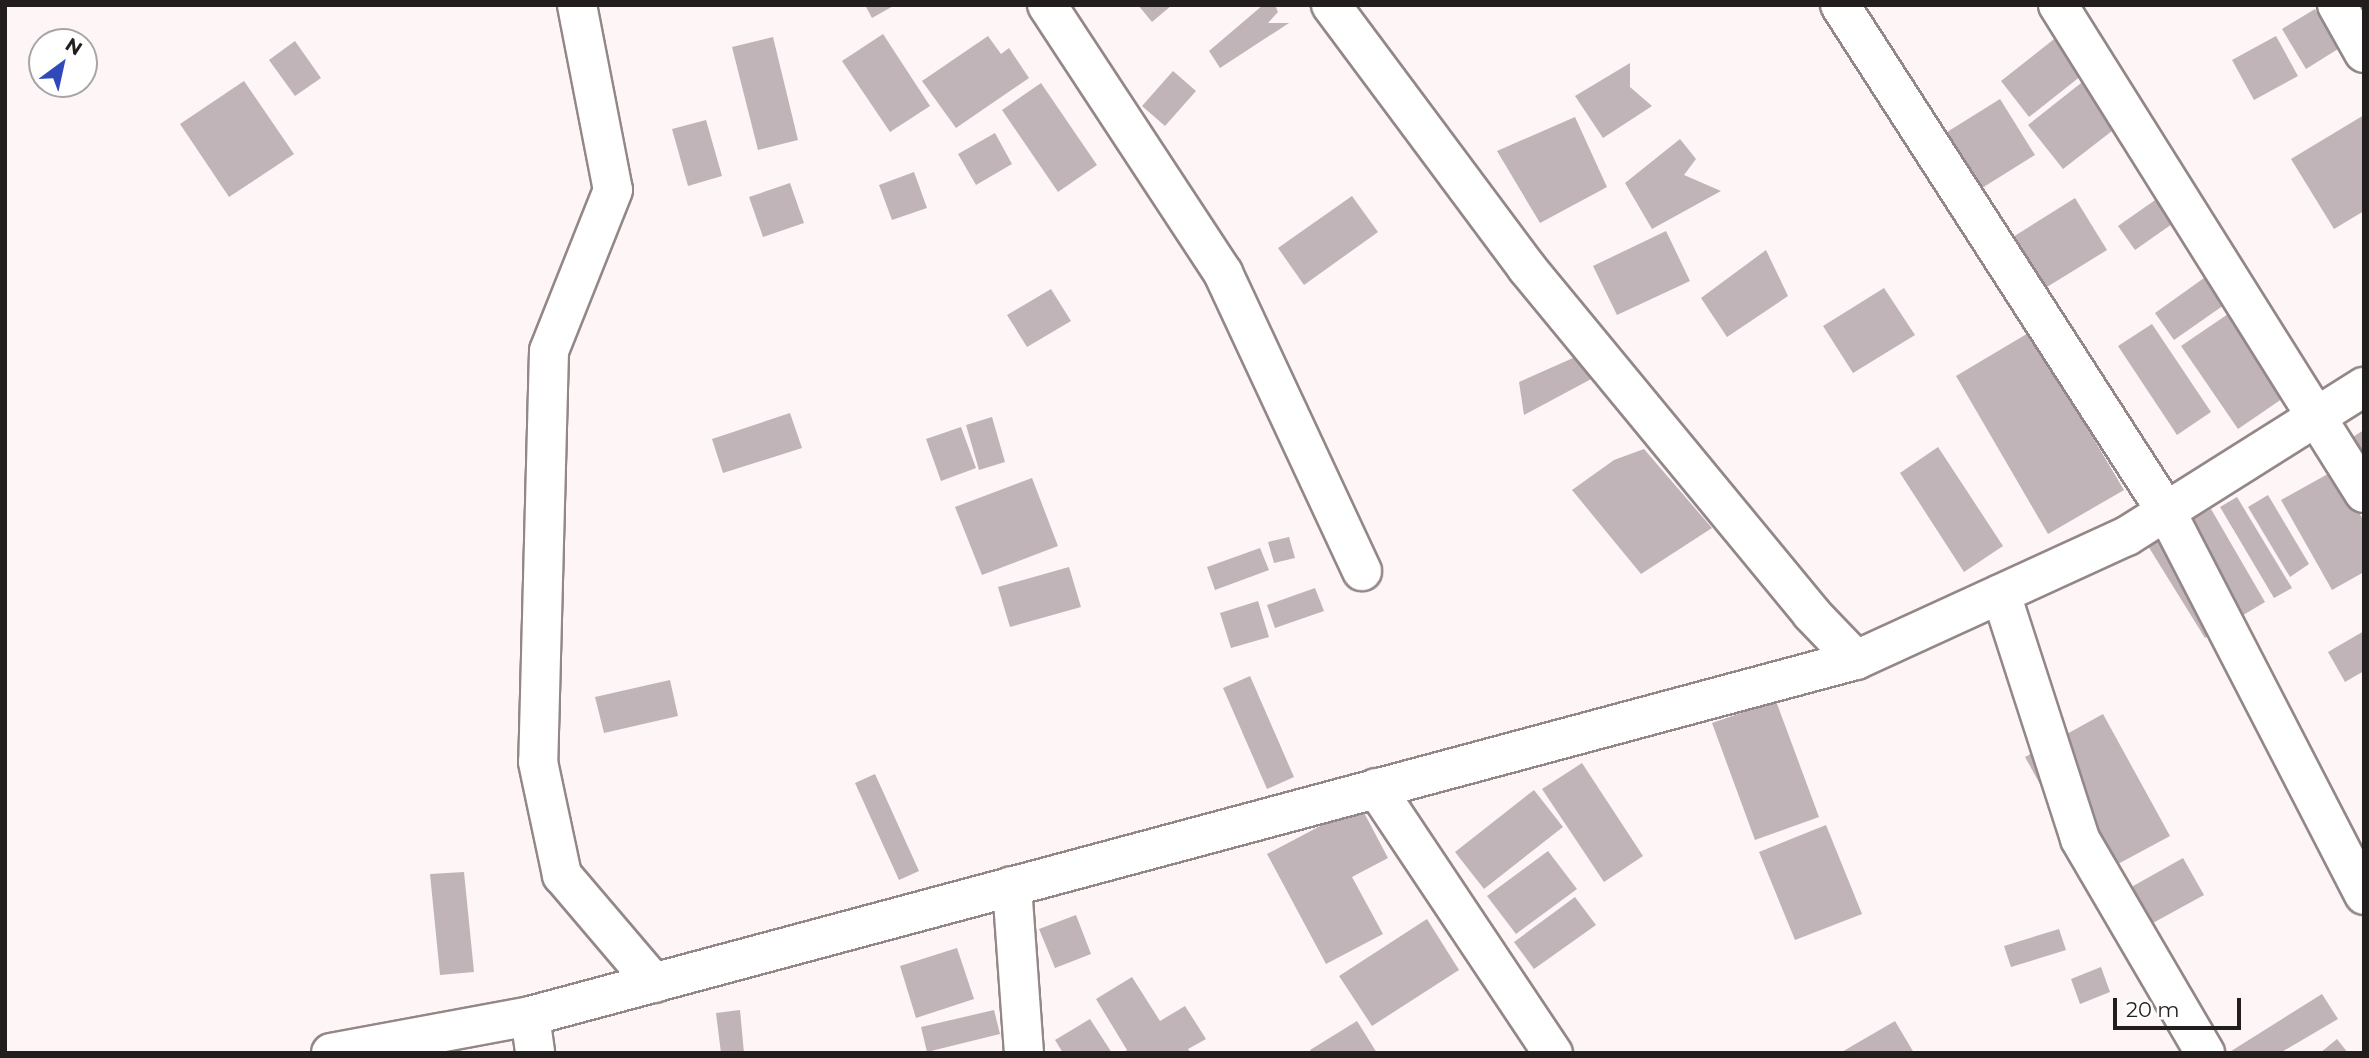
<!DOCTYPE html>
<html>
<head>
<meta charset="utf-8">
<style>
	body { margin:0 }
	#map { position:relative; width:2369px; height:1058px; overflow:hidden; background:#fef5f6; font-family:Montserrat,sans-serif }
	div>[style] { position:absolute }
	.building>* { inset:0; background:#c0b4b8 }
	.roads { filter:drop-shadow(2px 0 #938787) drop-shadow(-2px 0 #938787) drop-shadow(0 2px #938787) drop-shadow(0 -2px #938787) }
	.minor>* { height:38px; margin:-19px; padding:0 19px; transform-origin:19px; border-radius:19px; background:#fff }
	.tertiary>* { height:38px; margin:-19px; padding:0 19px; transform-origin:19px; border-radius:19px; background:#fff }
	span { translate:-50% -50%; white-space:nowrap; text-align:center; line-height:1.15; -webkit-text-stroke:5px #fff; paint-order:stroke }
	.frame { position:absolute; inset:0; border:7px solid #231e1e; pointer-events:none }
	.north { position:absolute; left:28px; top:28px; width:70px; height:70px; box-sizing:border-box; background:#fff; border:2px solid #a7a5a5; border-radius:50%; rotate:33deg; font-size:19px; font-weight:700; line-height:28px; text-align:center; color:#231e1e }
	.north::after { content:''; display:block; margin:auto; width:24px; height:32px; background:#2f49ba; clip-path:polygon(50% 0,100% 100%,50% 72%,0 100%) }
	.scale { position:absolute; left:2113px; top:998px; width:128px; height:32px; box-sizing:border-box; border:4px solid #231e1e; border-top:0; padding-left:9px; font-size:21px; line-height:24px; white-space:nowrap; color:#231e1e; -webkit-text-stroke:5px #fff; paint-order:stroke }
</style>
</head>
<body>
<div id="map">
	<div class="building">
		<div style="clip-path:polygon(865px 5px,895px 5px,872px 18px)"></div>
		<div style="clip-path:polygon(1138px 5px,1172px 5px,1152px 22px)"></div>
		<div style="clip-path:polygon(1263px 5px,1275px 5px,1278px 12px,1268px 23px,1289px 23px,1220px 68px,1209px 51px)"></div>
		<div style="clip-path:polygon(2315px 9px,2338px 49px,2306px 69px,2282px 29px)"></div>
		<div style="clip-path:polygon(2063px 32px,2091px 68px,2029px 117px,2001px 81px)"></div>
		<div style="clip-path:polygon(883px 34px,930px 106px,890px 132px,842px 61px)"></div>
		<div style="clip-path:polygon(988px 36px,1001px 54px,1009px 48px,1029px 78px,956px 128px,922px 81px)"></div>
		<div style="clip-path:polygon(2276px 36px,2298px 76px,2254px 100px,2232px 60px)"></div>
		<div style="clip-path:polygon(773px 37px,798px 140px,758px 150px,732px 47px)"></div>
		<div style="clip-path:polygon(295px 41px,321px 78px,295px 96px,269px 60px)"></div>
		<div style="clip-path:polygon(1630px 63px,1630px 87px,1652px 106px,1603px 138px,1575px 96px)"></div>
		<div style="clip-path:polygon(1173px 71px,1196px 91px,1165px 126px,1142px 106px)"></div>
		<div style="clip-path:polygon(2095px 72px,2130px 117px,2063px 169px,2028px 125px)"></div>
		<div style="clip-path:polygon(244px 81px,294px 154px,229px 197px,180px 124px)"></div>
		<div style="clip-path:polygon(1041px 83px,1097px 165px,1058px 192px,1002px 110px)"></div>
		<div style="clip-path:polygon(2000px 99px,2035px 155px,1982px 188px,1947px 132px)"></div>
		<div style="clip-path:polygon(2364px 115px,2364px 211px,2334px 229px,2291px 159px)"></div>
		<div style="clip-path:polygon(1575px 117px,1607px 187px,1540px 223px,1497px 151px)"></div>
		<div style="clip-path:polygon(706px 120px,722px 176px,688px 186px,672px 129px)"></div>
		<div style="clip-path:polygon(995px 133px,1012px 164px,976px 185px,958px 154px)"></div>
		<div style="clip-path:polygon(1680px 139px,1696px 159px,1684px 175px,1721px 191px,1652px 229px,1625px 183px)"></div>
		<div style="clip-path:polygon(914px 172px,927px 208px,892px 220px,879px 185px)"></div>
		<div style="clip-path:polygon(790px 183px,804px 223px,763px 237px,749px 197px)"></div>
		<div style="clip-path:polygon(1352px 196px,1378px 232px,1304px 285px,1278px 248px)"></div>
		<div style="clip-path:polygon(2075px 198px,2107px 250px,2034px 295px,2002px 244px)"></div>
		<div style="clip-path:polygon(2158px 198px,2175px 222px,2135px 250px,2118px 226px)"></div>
		<div style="clip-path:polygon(1666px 231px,1690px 281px,1617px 315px,1593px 266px)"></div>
		<div style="clip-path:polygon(1766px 250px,1788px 296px,1727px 337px,1701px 298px)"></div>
		<div style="clip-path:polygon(2204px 278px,2224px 305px,2174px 340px,2155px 313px)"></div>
		<div style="clip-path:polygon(1884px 288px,1915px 335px,1853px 373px,1823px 326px)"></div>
		<div style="clip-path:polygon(1051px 289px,1071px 321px,1027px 347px,1007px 315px)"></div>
		<div style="clip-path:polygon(2231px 312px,2289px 394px,2238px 429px,2181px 346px)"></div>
		<div style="clip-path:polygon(2152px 324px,2211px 412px,2177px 435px,2118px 346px)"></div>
		<div style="clip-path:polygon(2030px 332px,2124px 490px,2048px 534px,1956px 376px)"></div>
		<div style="clip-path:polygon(1582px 354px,1595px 377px,1524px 415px,1519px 382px)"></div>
		<div style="clip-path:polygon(790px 413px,802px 448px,723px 473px,712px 439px)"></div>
		<div style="clip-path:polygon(992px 417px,1005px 462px,979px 470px,966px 425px)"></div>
		<div style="clip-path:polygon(961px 427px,976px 468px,941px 481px,926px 439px)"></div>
		<div style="clip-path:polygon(2364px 430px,2364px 475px,2343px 443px)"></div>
		<div style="clip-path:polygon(1938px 447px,2003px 546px,1964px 572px,1900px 473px)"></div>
		<div style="clip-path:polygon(1644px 449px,1712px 528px,1641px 574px,1572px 490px,1614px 460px)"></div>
		<div style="clip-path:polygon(2335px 470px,2364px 521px,2364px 572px,2332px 590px,2281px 500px)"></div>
		<div style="clip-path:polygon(1032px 478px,1058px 546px,982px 575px,955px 507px)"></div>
		<div style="clip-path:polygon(2268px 495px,2309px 564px,2290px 577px,2248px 507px)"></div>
		<div style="clip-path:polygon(2237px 497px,2292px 588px,2274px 598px,2220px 507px)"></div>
		<div style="clip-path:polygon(2211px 509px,2265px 602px,2235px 620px,2180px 527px)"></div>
		<div style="clip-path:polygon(2173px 531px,2230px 623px,2205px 638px,2148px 546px)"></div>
		<div style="clip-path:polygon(1289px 537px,1295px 558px,1274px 563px,1268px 542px)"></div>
		<div style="clip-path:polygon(1260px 548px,1269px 570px,1215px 590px,1207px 567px)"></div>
		<div style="clip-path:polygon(1069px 567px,1081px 607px,1010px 627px,998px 587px)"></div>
		<div style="clip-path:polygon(1315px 588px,1324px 611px,1275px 628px,1267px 605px)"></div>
		<div style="clip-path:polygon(1258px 601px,1269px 637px,1231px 648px,1220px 613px)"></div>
		<div style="clip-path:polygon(2364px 631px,2364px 671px,2345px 682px,2328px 652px)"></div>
		<div style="clip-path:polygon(1250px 676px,1294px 777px,1267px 789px,1223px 688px)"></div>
		<div style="clip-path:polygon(670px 680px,678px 716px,604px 733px,595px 697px)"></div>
		<div style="clip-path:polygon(1776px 701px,1819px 817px,1755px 840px,1712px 723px)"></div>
		<div style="clip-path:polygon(2103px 714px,2170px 836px,2092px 878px,2025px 757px)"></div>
		<div style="clip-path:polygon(1582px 763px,1643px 856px,1604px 882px,1542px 789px)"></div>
		<div style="clip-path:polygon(875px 774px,919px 871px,899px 880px,855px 783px)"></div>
		<div style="clip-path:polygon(1534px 790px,1563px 827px,1484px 889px,1455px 852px)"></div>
		<div style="clip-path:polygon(1360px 805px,1388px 858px,1352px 877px,1383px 934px,1326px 964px,1267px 854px)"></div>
		<div style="clip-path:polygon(1826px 825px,1862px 914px,1795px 940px,1759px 852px)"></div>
		<div style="clip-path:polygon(1548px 851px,1577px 889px,1516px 934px,1487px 896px)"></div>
		<div style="clip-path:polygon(2183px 858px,2204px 895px,2131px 935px,2110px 899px)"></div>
		<div style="clip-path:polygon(464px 872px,474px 972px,440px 975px,430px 874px)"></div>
		<div style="clip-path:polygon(1575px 897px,1596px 925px,1534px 969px,1514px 942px)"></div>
		<div style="clip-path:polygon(1076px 915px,1091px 954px,1055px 968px,1039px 929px)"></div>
		<div style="clip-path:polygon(1427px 919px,1459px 970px,1372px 1026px,1339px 976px)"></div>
		<div style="clip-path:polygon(2059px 929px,2066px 950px,2011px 967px,2004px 946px)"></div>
		<div style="clip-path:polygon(957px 948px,974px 999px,916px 1018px,900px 966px)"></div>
		<div style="clip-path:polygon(2101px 967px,2110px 992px,2080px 1004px,2071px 979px)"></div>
		<div style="clip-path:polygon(1132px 977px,1160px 1021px,1185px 1006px,1206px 1039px,1188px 1049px,1191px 1053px,1123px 1053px,1127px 1050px,1096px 999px)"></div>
		<div style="clip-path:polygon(2322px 994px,2338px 1019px,2280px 1053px,2228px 1053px)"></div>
		<div style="clip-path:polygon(740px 1010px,744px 1053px,721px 1053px,716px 1013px)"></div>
		<div style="clip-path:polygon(994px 1010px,1000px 1034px,927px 1052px,921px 1027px)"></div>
		<div style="clip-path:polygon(1090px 1019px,1112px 1053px,1063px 1053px,1055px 1040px)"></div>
		<div style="clip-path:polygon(1357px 1021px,1377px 1053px,1312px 1053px,1310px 1050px)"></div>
		<div style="clip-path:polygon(1895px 1021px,1914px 1053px,1840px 1053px)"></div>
		<div style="clip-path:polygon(2337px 1039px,2348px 1053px,2320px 1053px)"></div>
	</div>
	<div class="roads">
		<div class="minor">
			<div style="left:577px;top:5px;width:188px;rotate:79deg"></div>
			<div style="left:613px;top:190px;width:173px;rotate:111.7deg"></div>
			<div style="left:549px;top:351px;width:411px;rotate:91.5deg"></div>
			<div style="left:538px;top:762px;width:116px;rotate:78deg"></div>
			<div style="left:562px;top:875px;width:142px;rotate:49.6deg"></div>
			<div style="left:1047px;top:5px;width:321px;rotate:56.7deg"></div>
			<div style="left:1223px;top:273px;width:329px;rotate:65deg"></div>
			<div style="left:1331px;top:5px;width:328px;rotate:53.3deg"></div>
			<div style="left:1527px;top:268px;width:447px;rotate:50.5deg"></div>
			<div style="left:1811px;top:613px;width:65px;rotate:46.2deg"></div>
			<div style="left:1840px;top:5px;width:602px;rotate:57.21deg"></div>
			<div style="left:2166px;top:511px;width:432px;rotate:62.7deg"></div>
			<div style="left:2058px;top:5px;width:576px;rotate:57.91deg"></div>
			<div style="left:2337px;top:5px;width:55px;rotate:60.6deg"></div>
			<div style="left:2001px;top:594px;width:257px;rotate:72.1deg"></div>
			<div style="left:2080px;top:839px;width:248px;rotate:59.7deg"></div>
			<div style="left:1376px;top:788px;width:319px;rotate:56.3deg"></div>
			<div style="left:1012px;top:886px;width:167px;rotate:85.9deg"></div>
			<div style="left:530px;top:1016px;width:37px;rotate:82deg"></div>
		</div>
		<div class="tertiary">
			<div style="left:331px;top:1053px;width:202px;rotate:-10.5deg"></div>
			<div style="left:530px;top:1016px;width:1373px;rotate:-15.03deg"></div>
			<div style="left:1856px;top:660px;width:298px;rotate:-24.6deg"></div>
			<div style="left:2127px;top:536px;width:280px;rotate:-32.2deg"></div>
		</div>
	</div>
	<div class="frame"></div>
	<div class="north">N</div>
	<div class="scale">20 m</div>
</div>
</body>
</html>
